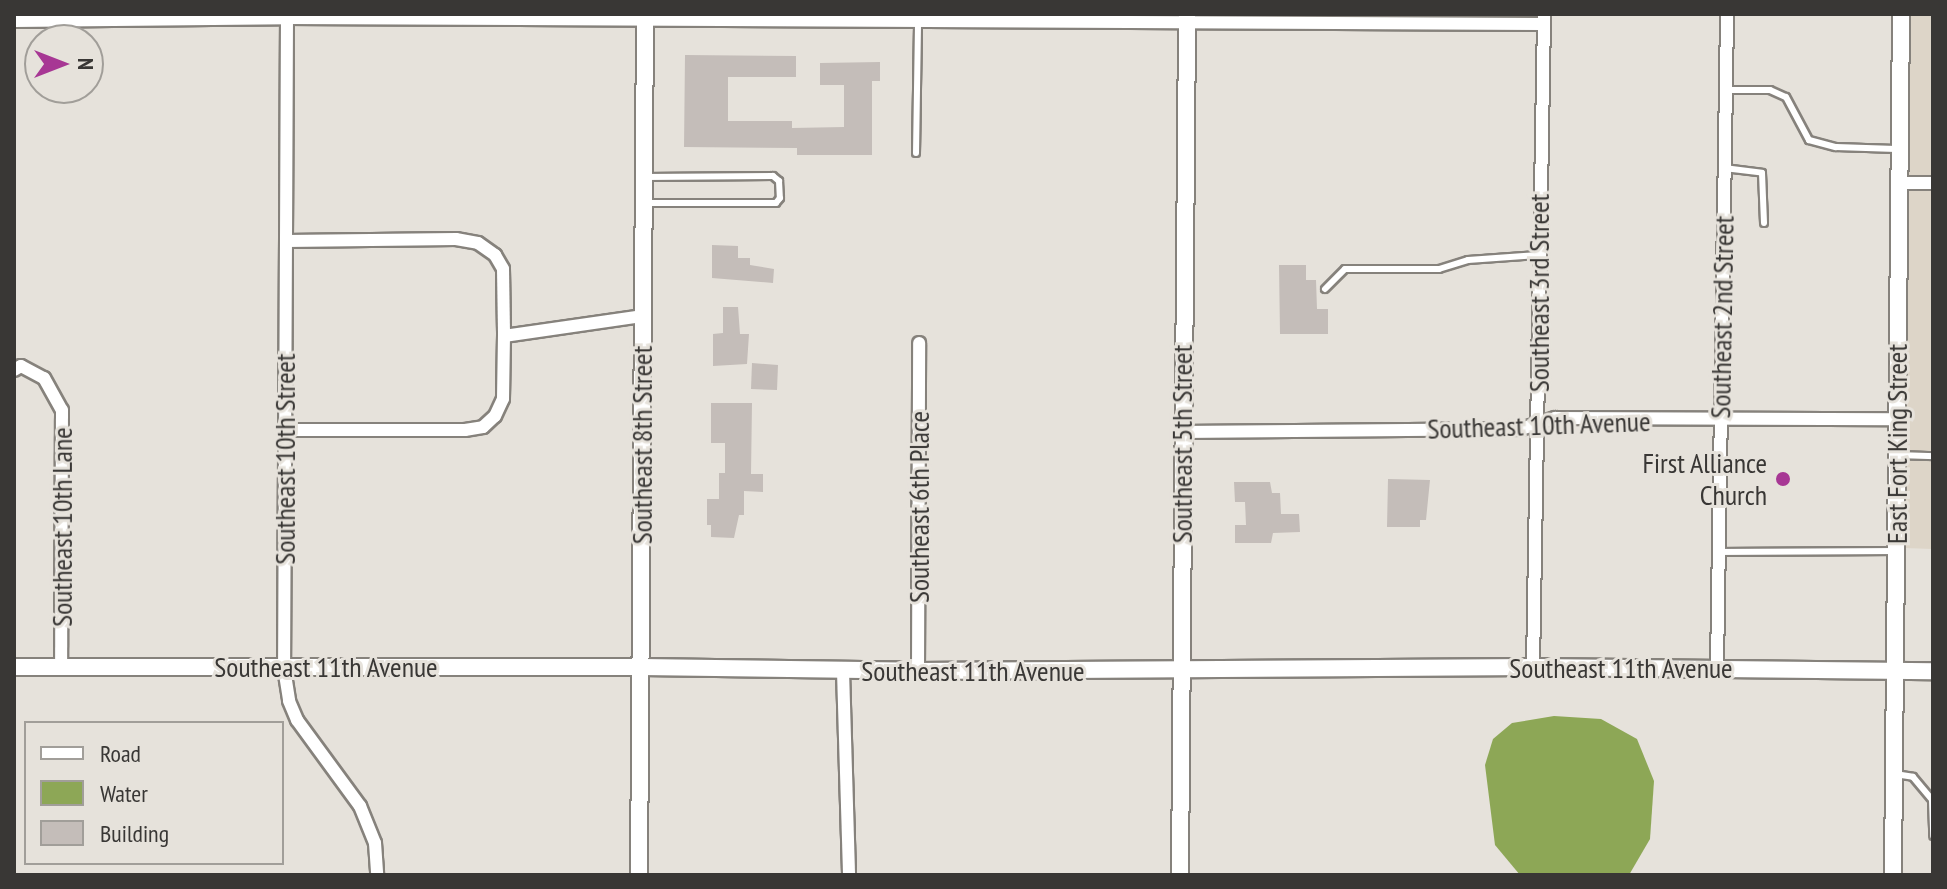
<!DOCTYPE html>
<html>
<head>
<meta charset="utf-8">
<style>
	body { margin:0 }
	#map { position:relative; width:1947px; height:889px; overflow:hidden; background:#e6e2db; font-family:"PT Sans Narrow",sans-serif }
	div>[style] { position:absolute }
	.built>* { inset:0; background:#ddd5c8 }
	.water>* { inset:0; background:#8da756 }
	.building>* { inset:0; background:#c4bdb9 }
	.roads { filter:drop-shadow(2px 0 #86827c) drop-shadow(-2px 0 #86827c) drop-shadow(0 2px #86827c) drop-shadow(0 -2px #86827c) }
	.lane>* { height:6px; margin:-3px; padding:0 3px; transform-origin:3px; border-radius:3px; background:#fff }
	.street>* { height:12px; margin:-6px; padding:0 6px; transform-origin:6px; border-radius:6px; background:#fff }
	.secondary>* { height:16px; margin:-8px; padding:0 8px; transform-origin:8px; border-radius:8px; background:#fff }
	.dots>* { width:22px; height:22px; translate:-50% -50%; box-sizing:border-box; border:4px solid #e6e2db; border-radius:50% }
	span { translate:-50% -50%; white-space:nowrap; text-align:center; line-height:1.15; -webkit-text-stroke:6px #e6e2db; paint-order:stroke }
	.street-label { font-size:28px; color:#393735 }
	.poi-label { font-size:28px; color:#393735 }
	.right { translate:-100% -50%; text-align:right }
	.frame { position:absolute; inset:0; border:16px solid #393735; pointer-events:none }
	.legend { position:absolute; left:24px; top:721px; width:260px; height:144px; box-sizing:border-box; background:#e6e2db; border:2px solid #a19e99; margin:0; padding:10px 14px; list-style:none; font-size:24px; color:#393735 }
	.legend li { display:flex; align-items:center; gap:16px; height:40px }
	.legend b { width:40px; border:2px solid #a19e99 }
	.north { position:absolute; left:24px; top:24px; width:80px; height:80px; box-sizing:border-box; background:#e6e2db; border:2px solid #a19e99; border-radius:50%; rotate:90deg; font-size:22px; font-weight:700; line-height:32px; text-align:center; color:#393735 }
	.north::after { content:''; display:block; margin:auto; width:28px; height:36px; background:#a73794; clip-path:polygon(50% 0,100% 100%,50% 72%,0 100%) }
</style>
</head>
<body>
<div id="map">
	<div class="built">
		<div style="clip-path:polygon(1909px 14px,1933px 14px,1933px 175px,1908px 175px)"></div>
		<div style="clip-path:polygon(1908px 190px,1933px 190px,1933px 549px,1905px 548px)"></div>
	</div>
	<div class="water">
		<div style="clip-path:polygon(1554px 716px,1601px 719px,1637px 739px,1654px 781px,1650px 839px,1629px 875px,1520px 875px,1495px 845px,1485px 765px,1493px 739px,1512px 723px)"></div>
	</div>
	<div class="building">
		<div style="clip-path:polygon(685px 55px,796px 56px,796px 77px,728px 77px,728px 121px,792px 121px,792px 128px,844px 127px,844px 85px,820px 85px,820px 63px,880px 62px,880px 81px,872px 81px,872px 155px,797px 155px,797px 148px,684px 147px)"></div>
		<div style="clip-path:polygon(712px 245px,738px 246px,738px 258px,750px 258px,750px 265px,774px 269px,773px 283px,712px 278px)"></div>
		<div style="clip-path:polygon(1279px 265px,1306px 265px,1306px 280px,1316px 280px,1317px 309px,1328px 309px,1328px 334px,1280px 334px)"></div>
		<div style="clip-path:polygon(723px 307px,738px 307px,740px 334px,749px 334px,747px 364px,713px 366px,713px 334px,723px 333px)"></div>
		<div style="clip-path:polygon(752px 363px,778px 365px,777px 390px,751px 389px)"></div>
		<div style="clip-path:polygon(711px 403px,752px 403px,751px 474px,763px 474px,763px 492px,744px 491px,744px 515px,739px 515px,734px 538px,711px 537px,711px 525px,707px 525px,707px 499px,719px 499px,719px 473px,725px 473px,725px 443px,711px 443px)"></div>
		<div style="clip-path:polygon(1388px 479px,1430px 480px,1426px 520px,1420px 520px,1420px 527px,1387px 527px)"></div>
		<div style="clip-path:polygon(1234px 482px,1270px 482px,1272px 493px,1280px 493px,1281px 514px,1299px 514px,1300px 532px,1273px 533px,1271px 543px,1235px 543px,1235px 525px,1246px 525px,1245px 502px,1235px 502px)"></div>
	</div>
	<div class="roads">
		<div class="lane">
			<div style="left:1726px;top:90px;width:44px"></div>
			<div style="left:1770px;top:90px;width:17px;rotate:24deg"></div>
			<div style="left:1786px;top:97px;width:49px;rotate:61.9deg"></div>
			<div style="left:1809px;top:140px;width:28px;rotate:15deg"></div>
			<div style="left:1836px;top:147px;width:60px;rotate:1.9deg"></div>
			<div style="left:916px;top:153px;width:131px;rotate:-89.1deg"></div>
			<div style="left:1724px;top:168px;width:38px;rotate:7deg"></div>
			<div style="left:1762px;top:173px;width:50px;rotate:87.7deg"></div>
			<div style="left:645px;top:177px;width:128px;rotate:-0.4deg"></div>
			<div style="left:773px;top:176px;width:8px;rotate:40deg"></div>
			<div style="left:779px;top:181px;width:17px;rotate:87deg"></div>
			<div style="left:780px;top:198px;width:6px;rotate:129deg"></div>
			<div style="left:776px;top:203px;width:129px;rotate:180deg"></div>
			<div style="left:1325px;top:289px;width:28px;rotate:-45deg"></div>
			<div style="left:1345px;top:269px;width:94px"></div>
			<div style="left:1439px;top:269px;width:30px;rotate:-17deg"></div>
			<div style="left:1468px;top:260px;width:70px;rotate:-4.1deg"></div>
			<div style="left:1900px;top:455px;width:33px;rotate:2deg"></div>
			<div style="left:1718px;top:552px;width:177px;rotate:-0.3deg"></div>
			<div style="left:1895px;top:774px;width:18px;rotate:9deg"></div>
			<div style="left:1913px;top:777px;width:30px;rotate:50deg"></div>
			<div style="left:1932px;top:800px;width:36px;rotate:88deg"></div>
		</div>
		<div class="street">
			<div style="left:287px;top:18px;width:650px;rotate:90.26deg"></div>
			<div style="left:284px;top:668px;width:33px;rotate:81deg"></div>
			<div style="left:289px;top:701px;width:21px;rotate:67deg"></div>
			<div style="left:297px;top:720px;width:107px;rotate:53.8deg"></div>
			<div style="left:360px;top:806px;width:40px;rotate:68deg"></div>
			<div style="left:375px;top:843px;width:32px;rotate:86deg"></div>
			<div style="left:14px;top:21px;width:273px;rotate:-0.6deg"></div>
			<div style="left:287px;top:18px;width:1257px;rotate:0.27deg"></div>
			<div style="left:1900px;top:183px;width:33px"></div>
			<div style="left:286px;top:241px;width:170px;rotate:-0.7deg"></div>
			<div style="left:456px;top:239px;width:22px;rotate:10deg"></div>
			<div style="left:478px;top:243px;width:21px;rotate:35deg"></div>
			<div style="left:495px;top:255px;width:16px;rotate:60deg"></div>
			<div style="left:503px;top:269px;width:67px;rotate:89.1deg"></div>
			<div style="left:14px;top:370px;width:8px;rotate:-30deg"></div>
			<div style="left:21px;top:366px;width:26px;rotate:28deg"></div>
			<div style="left:44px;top:378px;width:37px;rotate:61deg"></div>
			<div style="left:62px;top:410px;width:257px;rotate:90.2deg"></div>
			<div style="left:285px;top:430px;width:180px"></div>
			<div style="left:465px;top:430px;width:18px;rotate:-9deg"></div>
			<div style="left:483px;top:427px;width:16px;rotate:-43deg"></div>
			<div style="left:495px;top:416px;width:19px;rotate:-65deg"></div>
			<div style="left:503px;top:399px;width:63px;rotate:-89.1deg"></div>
			<div style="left:504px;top:336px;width:139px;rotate:-8.2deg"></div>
			<div style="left:1181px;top:432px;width:340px;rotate:-0.5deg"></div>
			<div style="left:1521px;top:429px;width:36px;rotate:-18deg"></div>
			<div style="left:1555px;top:418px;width:342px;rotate:0.2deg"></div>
			<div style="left:1533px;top:667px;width:653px;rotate:-89.03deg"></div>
			<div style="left:1717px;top:667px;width:653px;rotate:-89.12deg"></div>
			<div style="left:843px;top:671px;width:204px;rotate:88.3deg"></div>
			<div style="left:918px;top:671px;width:328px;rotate:-89.8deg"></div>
		</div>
		<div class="secondary">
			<div style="left:14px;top:667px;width:628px"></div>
			<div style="left:642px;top:667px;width:276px;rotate:0.8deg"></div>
			<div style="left:918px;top:671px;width:615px;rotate:-0.37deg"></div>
			<div style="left:1533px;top:667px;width:400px;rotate:0.6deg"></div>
			<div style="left:639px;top:875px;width:861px;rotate:-89.6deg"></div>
			<div style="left:1180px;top:875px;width:861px;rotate:-89.53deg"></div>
			<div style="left:1893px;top:875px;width:861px;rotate:-89.47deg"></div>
		</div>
	</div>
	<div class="dots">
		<div style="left:1783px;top:479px;background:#a73794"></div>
	</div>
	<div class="street-label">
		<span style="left:1539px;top:293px;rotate:-90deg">Southeast 3rd Street</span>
		<span style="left:1722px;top:317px;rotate:-89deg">Southeast 2nd Street</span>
		<span style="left:1539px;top:425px;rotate:-2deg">Southeast 10th Avenue</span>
		<span style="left:1182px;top:444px;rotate:-90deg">Southeast 5th Street</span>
		<span style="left:1897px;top:444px;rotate:-90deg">East Fort King Street</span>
		<span style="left:642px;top:445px;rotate:-90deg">Southeast 8th Street</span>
		<span style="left:285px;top:459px;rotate:-90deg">Southeast 10th Street</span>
		<span style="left:919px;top:507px;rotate:-90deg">Southeast 6th Place</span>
		<span style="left:62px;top:527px;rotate:-90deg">Southeast 10th Lane</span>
		<span style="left:326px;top:667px">Southeast 11th Avenue</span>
		<span style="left:1621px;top:668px">Southeast 11th Avenue</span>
		<span style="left:973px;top:671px">Southeast 11th Avenue</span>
	</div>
	<div class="poi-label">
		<span class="right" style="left:1767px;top:479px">First Alliance<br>Church</span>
	</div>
	<div class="frame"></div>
	<ul class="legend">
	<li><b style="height:10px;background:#fff"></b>Road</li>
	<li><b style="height:22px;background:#8da756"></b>Water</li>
	<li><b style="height:22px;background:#c4bdb9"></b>Building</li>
	</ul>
	<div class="north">N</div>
</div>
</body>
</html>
